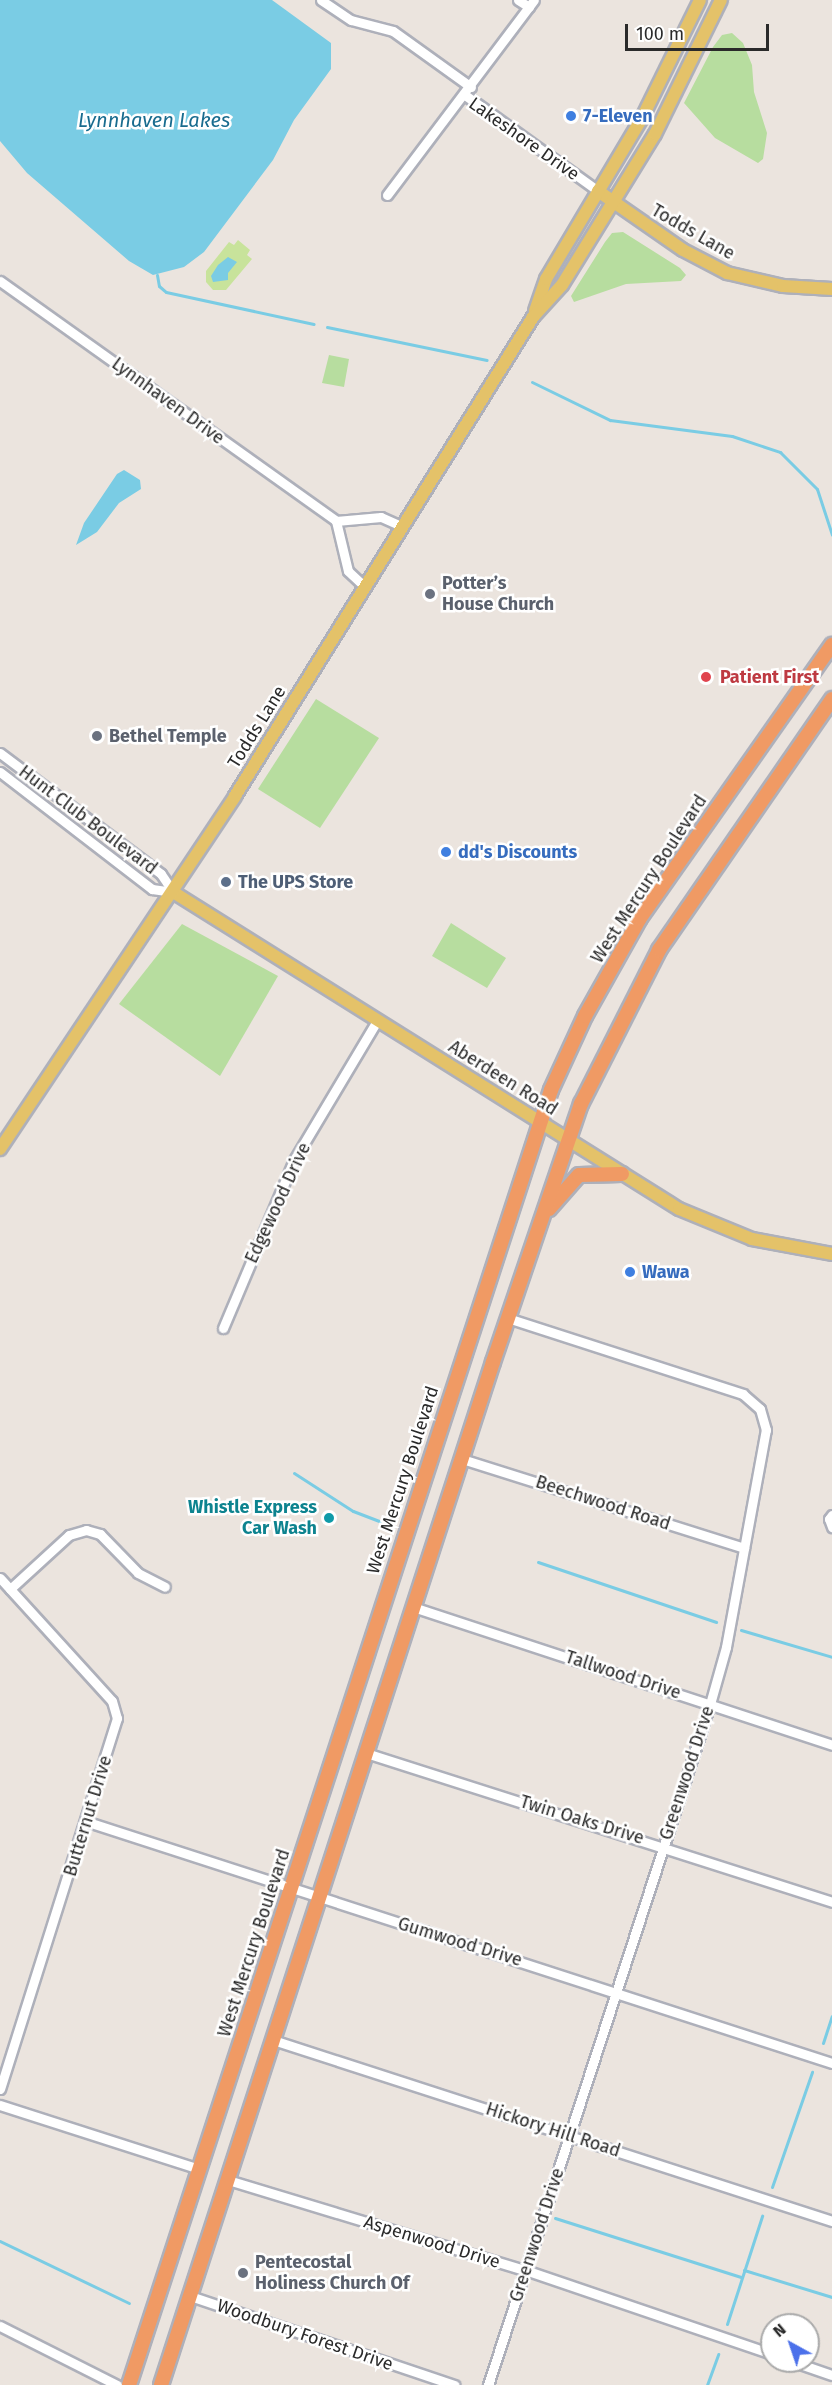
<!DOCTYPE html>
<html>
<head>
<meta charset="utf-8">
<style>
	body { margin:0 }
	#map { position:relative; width:832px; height:2385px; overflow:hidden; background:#ebe4de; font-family:"Fira Sans",sans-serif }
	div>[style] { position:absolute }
	.green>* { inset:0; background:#b7dd9f }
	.pitch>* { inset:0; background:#c8e39b }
	.water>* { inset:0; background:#7acce4 }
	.stream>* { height:3px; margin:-1.5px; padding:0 1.5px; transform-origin:1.5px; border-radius:1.5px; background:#7acce4 }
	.roads { filter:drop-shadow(2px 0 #aeb0ba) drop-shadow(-2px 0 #aeb0ba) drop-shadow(0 2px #aeb0ba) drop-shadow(0 -2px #aeb0ba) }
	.minor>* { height:9px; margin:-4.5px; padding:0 4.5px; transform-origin:4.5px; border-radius:4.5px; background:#fff }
	.major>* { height:12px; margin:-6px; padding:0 6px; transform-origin:6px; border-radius:6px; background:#e4c269 }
	.highway>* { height:14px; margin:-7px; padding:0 7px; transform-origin:7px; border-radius:7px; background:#f09a64 }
	.dots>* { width:16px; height:16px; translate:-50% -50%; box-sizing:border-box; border:3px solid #fff; border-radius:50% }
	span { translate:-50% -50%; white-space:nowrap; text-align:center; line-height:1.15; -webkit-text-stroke:5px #fff; paint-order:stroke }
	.shop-label { font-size:18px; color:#366cbe; font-weight:700 }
	.left { translate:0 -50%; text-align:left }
	.street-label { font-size:18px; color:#2a2a2a }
	.worship-label { font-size:18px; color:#5b616d; font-weight:700 }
	.health-label { font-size:18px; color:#be3a42; font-weight:700 }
	.service-label { font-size:18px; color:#4e5e75; font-weight:700 }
	.culture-label { font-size:18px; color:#0d838f; font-weight:700 }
	.right { translate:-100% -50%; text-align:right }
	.water-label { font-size:20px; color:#196c8f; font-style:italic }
	.north { position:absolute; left:760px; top:2313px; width:60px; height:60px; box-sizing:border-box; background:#fff; border:2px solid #aaa; border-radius:50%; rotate:320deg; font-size:16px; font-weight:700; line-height:24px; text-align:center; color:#2a2a2a }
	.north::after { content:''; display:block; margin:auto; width:21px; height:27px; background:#4c71ea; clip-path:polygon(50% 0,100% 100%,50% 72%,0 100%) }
	.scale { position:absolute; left:625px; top:24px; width:144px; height:27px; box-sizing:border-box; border:3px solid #2a2a2a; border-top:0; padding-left:8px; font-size:18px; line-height:21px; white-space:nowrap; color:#2a2a2a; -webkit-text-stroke:4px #fff; paint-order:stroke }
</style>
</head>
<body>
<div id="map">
	<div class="green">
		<div style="clip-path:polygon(732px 33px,743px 43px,752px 65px,754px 92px,767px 133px,763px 159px,758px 163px,715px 138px,684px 103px,713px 47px,722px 35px)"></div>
		<div style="clip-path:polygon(623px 232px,680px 268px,686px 275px,681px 281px,626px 284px,574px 302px,571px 296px,605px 242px,612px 233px)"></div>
		<div style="clip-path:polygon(329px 355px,349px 359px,344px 387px,322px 383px)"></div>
		<div style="clip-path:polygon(316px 699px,379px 738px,320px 828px,258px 789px)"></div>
		<div style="clip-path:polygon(451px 923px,506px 958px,487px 988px,432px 956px)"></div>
		<div style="clip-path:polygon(182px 924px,278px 976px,220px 1076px,119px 1004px)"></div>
	</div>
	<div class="pitch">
		<div style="clip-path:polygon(238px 240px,250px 250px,247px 255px,252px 259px,226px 290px,213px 290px,206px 282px,206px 271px,229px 242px,234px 245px)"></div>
	</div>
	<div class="water">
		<div style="clip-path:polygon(0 0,272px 0,331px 43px,331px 69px,294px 120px,273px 160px,204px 252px,184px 267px,153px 275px,129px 261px,27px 173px,0 141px)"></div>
		<div style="clip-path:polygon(228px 257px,237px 262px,228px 273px,228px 280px,213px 282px,211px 276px,218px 265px)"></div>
		<div style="clip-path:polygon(124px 470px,140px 480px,141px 489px,119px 503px,97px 532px,76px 545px,84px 523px,117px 474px)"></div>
	</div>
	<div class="stream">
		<div style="left:157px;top:275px;width:11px;rotate:80deg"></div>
		<div style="left:159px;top:286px;width:9px;rotate:41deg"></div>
		<div style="left:166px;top:292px;width:151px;rotate:12.2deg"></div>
		<div style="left:327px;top:327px;width:163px;rotate:11.7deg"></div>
		<div style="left:532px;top:382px;width:87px;rotate:26deg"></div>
		<div style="left:610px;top:420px;width:123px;rotate:7.5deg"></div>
		<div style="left:732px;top:436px;width:51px;rotate:18.4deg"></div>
		<div style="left:780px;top:452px;width:52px;rotate:45deg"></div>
		<div style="left:817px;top:489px;width:48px;rotate:71.9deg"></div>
		<div style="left:294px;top:1473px;width:70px;rotate:32.8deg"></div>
		<div style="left:353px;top:1511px;width:30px;rotate:21deg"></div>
		<div style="left:538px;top:1562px;width:188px;rotate:18.6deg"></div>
		<div style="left:741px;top:1630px;width:95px;rotate:16.5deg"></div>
		<div style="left:823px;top:2043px;width:28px;rotate:-72deg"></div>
		<div style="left:772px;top:2187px;width:122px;rotate:-70.8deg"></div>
		<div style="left:555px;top:2218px;width:195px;rotate:17.6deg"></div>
		<div style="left:0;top:2241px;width:143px;rotate:25.7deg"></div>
		<div style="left:744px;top:2270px;width:92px;rotate:17.1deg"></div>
		<div style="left:727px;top:2324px;width:114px;rotate:-72deg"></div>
		<div style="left:707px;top:2385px;width:33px;rotate:-70deg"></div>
	</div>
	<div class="roads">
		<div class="minor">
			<div style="left:321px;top:0;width:36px;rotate:34deg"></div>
			<div style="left:351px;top:20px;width:43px;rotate:14.7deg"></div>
			<div style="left:393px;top:31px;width:96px;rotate:35.7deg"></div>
			<div style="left:518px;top:0;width:13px;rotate:32deg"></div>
			<div style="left:465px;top:95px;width:164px;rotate:35.8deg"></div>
			<div style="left:387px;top:195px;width:244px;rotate:-53deg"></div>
			<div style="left:0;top:281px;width:413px;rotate:35.5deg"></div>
			<div style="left:336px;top:521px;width:45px;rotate:-5.1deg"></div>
			<div style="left:381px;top:517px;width:24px;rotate:24deg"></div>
			<div style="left:336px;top:521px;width:51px;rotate:76.5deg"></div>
			<div style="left:348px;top:571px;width:23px;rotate:43deg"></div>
			<div style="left:0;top:753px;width:201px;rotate:36.9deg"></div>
			<div style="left:161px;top:874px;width:22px;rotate:56deg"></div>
			<div style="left:0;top:772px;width:192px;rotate:37.6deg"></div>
			<div style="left:152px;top:889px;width:21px;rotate:8deg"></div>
			<div style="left:223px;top:1328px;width:182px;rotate:-67.1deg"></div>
			<div style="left:294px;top:1160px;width:162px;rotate:-59.2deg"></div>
			<div style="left:462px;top:1459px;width:296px;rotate:17.5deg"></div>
			<div style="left:832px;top:1515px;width:5px;rotate:127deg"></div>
			<div style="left:829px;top:1519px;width:9px;rotate:69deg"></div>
			<div style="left:0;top:1578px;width:166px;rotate:47.7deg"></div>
			<div style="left:112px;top:1701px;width:18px;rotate:74deg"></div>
			<div style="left:117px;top:1718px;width:389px;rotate:107.5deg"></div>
			<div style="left:10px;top:1589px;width:80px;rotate:-42.5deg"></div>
			<div style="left:69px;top:1535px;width:18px;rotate:-16deg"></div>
			<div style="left:86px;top:1530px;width:15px;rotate:16deg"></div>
			<div style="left:100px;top:1534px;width:54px;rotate:45.7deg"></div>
			<div style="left:138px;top:1573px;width:30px;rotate:27deg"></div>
			<div style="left:413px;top:1607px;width:441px;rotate:18.2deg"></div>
			<div style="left:366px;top:1753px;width:489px;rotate:17.7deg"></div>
			<div style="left:88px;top:1822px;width:782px;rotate:17.95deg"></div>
			<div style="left:273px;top:2040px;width:588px;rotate:17.94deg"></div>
			<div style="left:0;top:2105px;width:209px;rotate:17.8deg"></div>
			<div style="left:228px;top:2180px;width:310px;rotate:16.9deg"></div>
			<div style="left:525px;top:2270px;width:261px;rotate:18.8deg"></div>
			<div style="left:190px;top:2296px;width:279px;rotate:18.6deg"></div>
			<div style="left:0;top:2326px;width:131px;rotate:26.8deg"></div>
			<div style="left:791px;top:2361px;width:43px;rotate:18.9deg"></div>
			<div style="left:488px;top:2385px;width:716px;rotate:-71.94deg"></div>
			<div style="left:710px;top:1704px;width:59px;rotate:-74.3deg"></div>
			<div style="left:726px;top:1647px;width:221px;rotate:-79.6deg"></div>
			<div style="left:766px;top:1430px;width:22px;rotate:-106deg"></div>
			<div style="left:760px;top:1409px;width:23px;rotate:-139deg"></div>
			<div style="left:743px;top:1394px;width:247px;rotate:-162.1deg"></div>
		</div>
		<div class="major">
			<div style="left:598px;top:191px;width:103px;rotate:34.8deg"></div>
			<div style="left:683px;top:250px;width:50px;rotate:27.6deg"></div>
			<div style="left:727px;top:273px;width:57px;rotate:13.1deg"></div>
			<div style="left:783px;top:286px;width:49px;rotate:3.5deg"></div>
			<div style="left:535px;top:311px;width:34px;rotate:-71deg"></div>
			<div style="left:546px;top:279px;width:187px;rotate:-59.2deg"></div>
			<div style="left:642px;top:118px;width:131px;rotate:-63.8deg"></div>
			<div style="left:173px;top:892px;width:597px;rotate:32.07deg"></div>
			<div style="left:679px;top:1209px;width:79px;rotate:22.3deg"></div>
			<div style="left:752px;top:1239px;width:81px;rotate:10.6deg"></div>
			<div style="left:0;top:1149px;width:424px;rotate:-56.3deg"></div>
			<div style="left:235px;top:796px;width:564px;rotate:-58.11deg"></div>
			<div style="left:533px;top:317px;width:43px;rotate:-47.8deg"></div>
			<div style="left:562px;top:285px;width:177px;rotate:-58.4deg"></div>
			<div style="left:655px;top:134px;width:149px;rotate:-63.8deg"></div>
		</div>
		<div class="highway">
			<div style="left:549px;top:1209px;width:45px;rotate:-48.6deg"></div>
			<div style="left:579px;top:1175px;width:43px;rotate:-1.3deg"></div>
			<div style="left:129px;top:2385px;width:1362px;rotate:-71.95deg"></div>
			<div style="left:551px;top:1090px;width:81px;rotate:-65.3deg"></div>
			<div style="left:585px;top:1016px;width:112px;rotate:-60.7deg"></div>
			<div style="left:640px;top:918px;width:334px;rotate:-54.9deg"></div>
			<div style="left:161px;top:2385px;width:1076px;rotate:-72.02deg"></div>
			<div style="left:493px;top:1362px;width:273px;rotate:-71.2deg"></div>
			<div style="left:581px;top:1104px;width:173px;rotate:-63.1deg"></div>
			<div style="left:659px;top:950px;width:305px;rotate:-55.4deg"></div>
		</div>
	</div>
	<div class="dots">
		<div style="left:571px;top:116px;background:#3f7fe0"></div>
		<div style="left:430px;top:594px;background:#6b7280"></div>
		<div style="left:706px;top:677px;background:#e0444e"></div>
		<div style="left:97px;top:736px;background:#6b7280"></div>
		<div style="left:446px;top:852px;background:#3f7fe0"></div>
		<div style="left:226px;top:882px;background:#5c6f8a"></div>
		<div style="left:630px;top:1272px;background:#3f7fe0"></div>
		<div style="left:329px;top:1518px;background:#0f9aa8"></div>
		<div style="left:243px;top:2273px;background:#6b7280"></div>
	</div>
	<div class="shop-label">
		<span class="left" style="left:583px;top:116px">7-Eleven</span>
		<span class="left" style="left:458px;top:852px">dd's Discounts</span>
		<span class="left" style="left:642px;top:1272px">Wawa</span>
	</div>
	<div class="street-label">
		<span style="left:524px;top:139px;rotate:35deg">Lakeshore Drive</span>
		<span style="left:693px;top:232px;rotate:30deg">Todds Lane</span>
		<span style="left:168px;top:401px;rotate:36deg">Lynnhaven Drive</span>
		<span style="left:257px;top:727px;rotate:-58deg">Todds Lane</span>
		<span style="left:88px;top:820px;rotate:37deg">Hunt Club Boulevard</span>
		<span style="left:649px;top:879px;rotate:-57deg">West Mercury Boulevard</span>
		<span style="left:503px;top:1078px;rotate:32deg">Aberdeen Road</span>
		<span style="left:278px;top:1203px;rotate:-65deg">Edgewood Drive</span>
		<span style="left:403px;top:1480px;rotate:-72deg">West Mercury Boulevard</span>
		<span style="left:603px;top:1503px;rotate:18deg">Beechwood Road</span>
		<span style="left:623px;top:1675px;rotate:18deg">Tallwood Drive</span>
		<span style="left:687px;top:1773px;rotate:-72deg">Greenwood Drive</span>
		<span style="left:88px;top:1816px;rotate:-73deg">Butternut Drive</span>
		<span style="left:582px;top:1820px;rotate:17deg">Twin Oaks Drive</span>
		<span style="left:460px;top:1942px;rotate:17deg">Gumwood Drive</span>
		<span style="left:254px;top:1943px;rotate:-72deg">West Mercury Boulevard</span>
		<span style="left:553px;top:2130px;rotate:18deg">Hickory Hill Road</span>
		<span style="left:537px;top:2235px;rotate:-72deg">Greenwood Drive</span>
		<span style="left:432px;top:2242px;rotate:17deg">Aspenwood Drive</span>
		<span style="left:305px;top:2335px;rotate:19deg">Woodbury Forest Drive</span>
	</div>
	<div class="worship-label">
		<span class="left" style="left:442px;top:594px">Potter’s<br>House Church</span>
		<span class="left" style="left:109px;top:736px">Bethel Temple</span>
		<span class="left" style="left:255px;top:2273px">Pentecostal<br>Holiness Church Of</span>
	</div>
	<div class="health-label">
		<span class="left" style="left:720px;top:677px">Patient First</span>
	</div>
	<div class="service-label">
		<span class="left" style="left:238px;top:882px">The UPS Store</span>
	</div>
	<div class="culture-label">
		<span class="right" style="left:317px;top:1518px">Whistle Express<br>Car Wash</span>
	</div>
	<div class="water-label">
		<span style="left:154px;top:120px">Lynnhaven Lakes</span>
	</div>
	<div class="north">N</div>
	<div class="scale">100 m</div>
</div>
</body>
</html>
